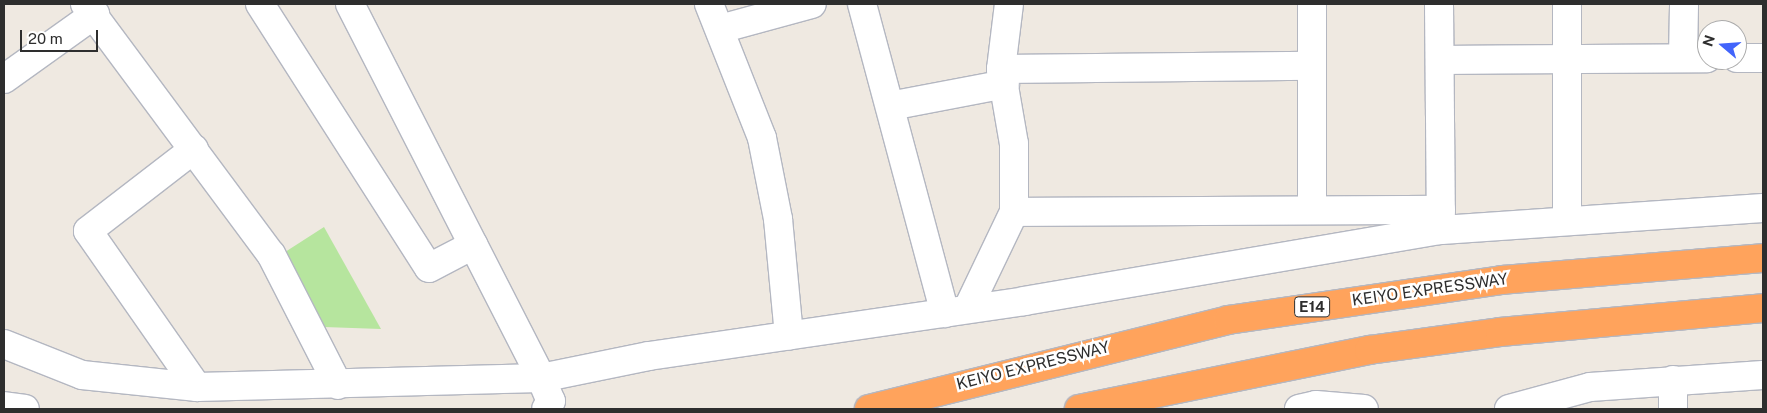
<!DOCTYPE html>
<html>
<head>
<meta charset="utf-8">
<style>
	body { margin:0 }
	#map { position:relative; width:1767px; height:413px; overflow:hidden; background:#efe9e1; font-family:"Public Sans",sans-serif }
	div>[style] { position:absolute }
	.green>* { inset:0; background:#b6e59e }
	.roads { filter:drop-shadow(1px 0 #b4b7c1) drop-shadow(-1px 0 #b4b7c1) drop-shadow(0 1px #b4b7c1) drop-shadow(0 -1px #b4b7c1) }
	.minor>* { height:28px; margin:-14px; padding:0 14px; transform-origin:14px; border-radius:14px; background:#fff }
	.tertiary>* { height:28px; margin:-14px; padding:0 14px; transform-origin:14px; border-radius:14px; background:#fff }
	.motorway>* { height:28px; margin:-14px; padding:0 14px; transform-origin:14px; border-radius:14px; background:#ffa35c }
	span { translate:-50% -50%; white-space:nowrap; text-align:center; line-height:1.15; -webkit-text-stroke:5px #fff; paint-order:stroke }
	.shield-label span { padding:1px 4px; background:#fff; border:1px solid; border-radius:4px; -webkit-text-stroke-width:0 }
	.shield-label { font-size:15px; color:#2e2e2e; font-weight:700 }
	.street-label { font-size:16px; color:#2e2e2e }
	.frame { position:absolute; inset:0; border:5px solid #2e2e2e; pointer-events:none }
	.north { position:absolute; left:1697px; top:20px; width:50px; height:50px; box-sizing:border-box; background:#fff; border:1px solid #ababab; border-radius:50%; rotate:288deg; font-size:14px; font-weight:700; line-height:20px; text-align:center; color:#2e2e2e }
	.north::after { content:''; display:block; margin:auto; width:18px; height:22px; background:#4264fb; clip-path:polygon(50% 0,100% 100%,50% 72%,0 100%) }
	.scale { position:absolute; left:20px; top:30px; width:78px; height:22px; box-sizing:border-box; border:2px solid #2e2e2e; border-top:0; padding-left:6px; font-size:15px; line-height:18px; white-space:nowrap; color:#2e2e2e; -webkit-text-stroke:4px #fff; paint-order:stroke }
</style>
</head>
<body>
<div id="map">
	<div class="green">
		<div style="clip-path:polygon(324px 227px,381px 329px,324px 327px,282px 254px)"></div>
	</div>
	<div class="roads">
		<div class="minor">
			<div style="left:85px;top:4px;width:312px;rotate:53.4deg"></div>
			<div style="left:271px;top:254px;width:147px;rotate:62.9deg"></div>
			<div style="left:260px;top:4px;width:313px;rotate:57.4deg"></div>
			<div style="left:429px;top:268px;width:50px;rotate:-27.6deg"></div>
			<div style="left:350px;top:4px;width:420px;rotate:62.9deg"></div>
			<div style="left:541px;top:378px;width:25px;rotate:67deg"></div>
			<div style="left:551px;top:401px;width:9px;rotate:122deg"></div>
			<div style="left:709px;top:4px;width:144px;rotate:68.4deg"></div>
			<div style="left:762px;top:138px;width:83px;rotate:78.8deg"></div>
			<div style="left:778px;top:219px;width:117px;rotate:84.6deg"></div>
			<div style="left:862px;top:4px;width:320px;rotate:75deg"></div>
			<div style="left:1312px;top:4px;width:204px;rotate:90deg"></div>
			<div style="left:1439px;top:4px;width:223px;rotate:89.5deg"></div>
			<div style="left:1567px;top:4px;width:215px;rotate:90deg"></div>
			<div style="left:720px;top:29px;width:95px;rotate:-15.2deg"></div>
			<div style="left:1683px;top:58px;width:54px;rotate:-88.9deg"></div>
			<div style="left:1737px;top:58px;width:26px"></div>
			<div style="left:1440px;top:60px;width:267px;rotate:-0.4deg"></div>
			<div style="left:1001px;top:69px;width:311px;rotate:-0.6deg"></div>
			<div style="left:4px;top:79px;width:112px;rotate:-35.5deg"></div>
			<div style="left:890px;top:106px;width:117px;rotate:-10.8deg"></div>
			<div style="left:194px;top:149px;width:134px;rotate:142.3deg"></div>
			<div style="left:88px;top:231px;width:190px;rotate:55.1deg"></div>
			<div style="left:1014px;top:212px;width:427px;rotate:-0.3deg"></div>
			<div style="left:968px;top:308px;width:106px;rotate:-64.4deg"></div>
			<div style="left:1014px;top:212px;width:68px;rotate:-90deg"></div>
			<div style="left:1014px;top:144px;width:76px;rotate:-99.8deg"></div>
			<div style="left:1001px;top:69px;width:65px;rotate:-83deg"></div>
			<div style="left:1673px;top:380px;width:29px;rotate:90deg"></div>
			<div style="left:1299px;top:409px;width:17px;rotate:-13deg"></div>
			<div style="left:1316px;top:405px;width:48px;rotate:4.8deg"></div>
		</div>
		<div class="tertiary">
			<div style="left:4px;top:344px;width:84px;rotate:21.7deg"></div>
			<div style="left:82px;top:375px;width:116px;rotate:6deg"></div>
			<div style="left:197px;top:387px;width:344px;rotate:-1.5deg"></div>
			<div style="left:541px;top:378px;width:110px;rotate:-11.5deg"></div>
			<div style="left:649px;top:356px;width:379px;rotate:-8.3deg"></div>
			<div style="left:1024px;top:301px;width:423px;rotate:-9.7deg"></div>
			<div style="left:1441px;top:230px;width:323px;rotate:-3.9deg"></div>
			<div style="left:4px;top:406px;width:21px;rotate:8deg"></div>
			<div style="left:1509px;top:409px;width:84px;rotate:-15.2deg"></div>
			<div style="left:1590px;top:387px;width:173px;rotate:-4deg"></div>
		</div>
		<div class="motorway">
			<div style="left:869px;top:409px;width:370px;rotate:-13.9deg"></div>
			<div style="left:1228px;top:320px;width:277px;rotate:-8.3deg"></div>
			<div style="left:1502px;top:280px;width:262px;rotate:-4.8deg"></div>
			<div style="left:1079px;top:409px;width:296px;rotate:-11.5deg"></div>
			<div style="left:1369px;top:350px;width:132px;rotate:-7.8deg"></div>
			<div style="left:1500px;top:332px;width:264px;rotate:-5.2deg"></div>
		</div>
	</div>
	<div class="shield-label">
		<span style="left:1312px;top:307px">E14</span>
	</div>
	<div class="street-label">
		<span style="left:1430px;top:290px;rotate:-8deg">KEIYO EXPRESSWAY</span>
		<span style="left:1033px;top:366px;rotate:-14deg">KEIYO EXPRESSWAY</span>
	</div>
	<div class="frame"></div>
	<div class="north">N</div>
	<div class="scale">20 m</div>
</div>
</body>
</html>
